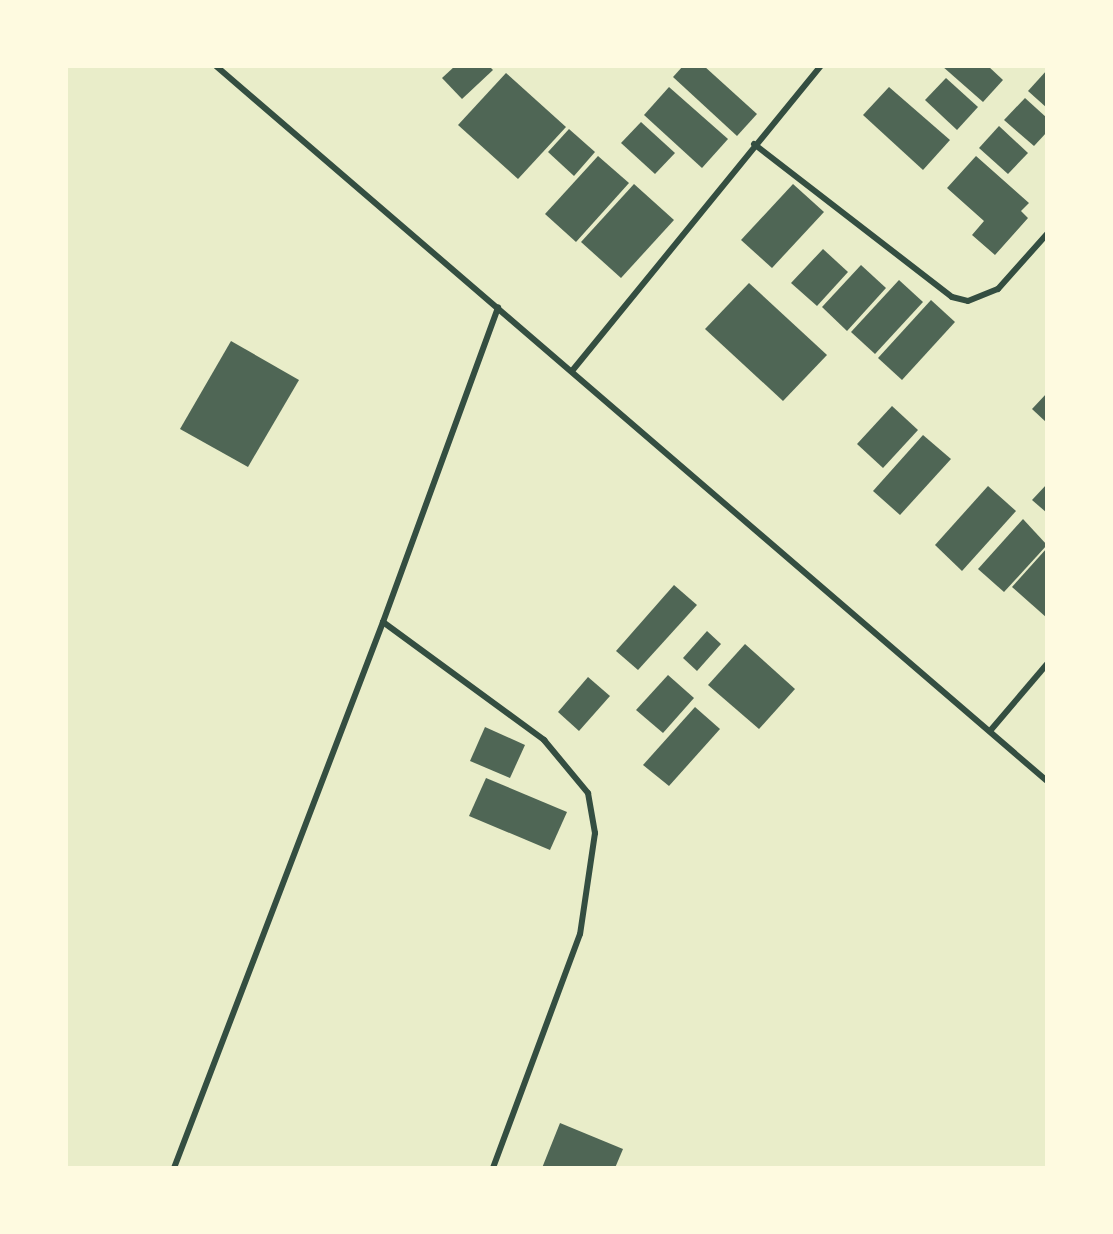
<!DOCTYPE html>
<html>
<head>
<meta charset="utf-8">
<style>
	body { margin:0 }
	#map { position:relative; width:1113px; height:1234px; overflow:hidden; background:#e9edc9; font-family:"Space Grotesk",sans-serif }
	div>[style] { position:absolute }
	.building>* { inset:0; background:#4f6655 }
	.minor>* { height:6px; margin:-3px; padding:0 3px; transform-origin:3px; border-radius:3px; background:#344e41 }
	span { translate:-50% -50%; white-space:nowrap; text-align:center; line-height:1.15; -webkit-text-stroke:4.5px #fefae0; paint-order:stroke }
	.frame { position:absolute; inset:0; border:68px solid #fefae0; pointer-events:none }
</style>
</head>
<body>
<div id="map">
	<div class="building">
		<div style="clip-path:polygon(455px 66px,489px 66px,493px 70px,462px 99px,442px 78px)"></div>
		<div style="clip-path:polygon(683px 66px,704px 66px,757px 114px,737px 136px,673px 77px)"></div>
		<div style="clip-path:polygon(942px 66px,988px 66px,1003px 80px,983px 102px)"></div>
		<div style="clip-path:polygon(1047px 70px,1047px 108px,1028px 91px)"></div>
		<div style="clip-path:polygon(506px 73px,566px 127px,518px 179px,458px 125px)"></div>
		<div style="clip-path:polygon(946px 78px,978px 107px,957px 130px,925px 100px)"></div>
		<div style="clip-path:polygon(669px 87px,728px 139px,702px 168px,644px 115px)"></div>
		<div style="clip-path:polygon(889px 87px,950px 140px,923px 170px,863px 115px)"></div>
		<div style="clip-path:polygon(1025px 98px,1047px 118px,1047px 132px,1034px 146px,1004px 120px)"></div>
		<div style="clip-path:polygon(641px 122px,675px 153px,655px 174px,621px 143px)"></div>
		<div style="clip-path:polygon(999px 126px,1028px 153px,1008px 174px,979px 148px)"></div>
		<div style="clip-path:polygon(569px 129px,595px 152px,574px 176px,548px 152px)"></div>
		<div style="clip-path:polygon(598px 156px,629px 183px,576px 242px,545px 214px)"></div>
		<div style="clip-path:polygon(976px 156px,1029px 203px,1021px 211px,1028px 218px,995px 255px,972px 235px,984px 221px,947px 188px)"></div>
		<div style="clip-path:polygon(634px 184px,674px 220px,621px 278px,581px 242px)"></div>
		<div style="clip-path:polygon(793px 184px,824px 212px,772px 268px,741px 240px)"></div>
		<div style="clip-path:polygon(823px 249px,848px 272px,817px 306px,791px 283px)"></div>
		<div style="clip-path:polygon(861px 265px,886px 288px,847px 331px,822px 307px)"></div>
		<div style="clip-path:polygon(899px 280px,923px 302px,875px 354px,851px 332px)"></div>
		<div style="clip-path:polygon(749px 283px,827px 355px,783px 401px,705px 329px)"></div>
		<div style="clip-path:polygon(931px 300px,955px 322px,902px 380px,878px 358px)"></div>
		<div style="clip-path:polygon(231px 341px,299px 380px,248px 467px,180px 429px)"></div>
		<div style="clip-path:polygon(1047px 393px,1047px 423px,1032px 409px)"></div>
		<div style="clip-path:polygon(892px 406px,918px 430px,883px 468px,857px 444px)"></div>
		<div style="clip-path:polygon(923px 435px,951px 459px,900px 515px,873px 491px)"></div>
		<div style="clip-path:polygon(1047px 484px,1047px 513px,1032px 500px)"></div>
		<div style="clip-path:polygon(988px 486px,1016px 511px,962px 571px,935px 545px)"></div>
		<div style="clip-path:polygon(1023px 519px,1047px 545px,1004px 592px,978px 569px)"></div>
		<div style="clip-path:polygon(1047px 548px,1047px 618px,1012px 587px)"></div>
		<div style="clip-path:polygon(674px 585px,697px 605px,638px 670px,616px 651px)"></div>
		<div style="clip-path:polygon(707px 631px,721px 644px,697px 671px,683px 658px)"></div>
		<div style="clip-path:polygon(745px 644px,795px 689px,759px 729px,708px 685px)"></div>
		<div style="clip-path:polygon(668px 675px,694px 698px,663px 733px,636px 710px)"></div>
		<div style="clip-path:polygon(588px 677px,610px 696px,579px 731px,558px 712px)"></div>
		<div style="clip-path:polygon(695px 707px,720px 729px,669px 786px,643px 765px)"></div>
		<div style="clip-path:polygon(485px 727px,525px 745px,510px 778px,470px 761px)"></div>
		<div style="clip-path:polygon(486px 778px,567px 812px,550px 850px,469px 816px)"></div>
		<div style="clip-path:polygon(560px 1123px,623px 1149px,615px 1168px,542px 1168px)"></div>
	</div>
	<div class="minor">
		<div style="left:216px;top:66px;width:1096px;rotate:40.71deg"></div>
		<div style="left:754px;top:144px;width:250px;rotate:37.7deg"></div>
		<div style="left:952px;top:297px;width:16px;rotate:14deg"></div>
		<div style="left:968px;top:301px;width:32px;rotate:-22deg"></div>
		<div style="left:998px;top:289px;width:74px;rotate:-48.3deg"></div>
		<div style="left:572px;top:371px;width:394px;rotate:-50.8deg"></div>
		<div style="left:383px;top:622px;width:200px;rotate:36.2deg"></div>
		<div style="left:544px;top:740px;width:69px;rotate:50.3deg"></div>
		<div style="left:588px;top:793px;width:41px;rotate:80.1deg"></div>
		<div style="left:595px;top:833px;width:102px;rotate:98.4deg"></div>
		<div style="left:580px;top:934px;width:250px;rotate:110.4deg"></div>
		<div style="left:990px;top:731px;width:88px;rotate:-49.6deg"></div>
		<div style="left:174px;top:1168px;width:585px;rotate:-69.05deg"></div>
		<div style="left:383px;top:622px;width:335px;rotate:-69.9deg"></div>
	</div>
	<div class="frame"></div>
</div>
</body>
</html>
